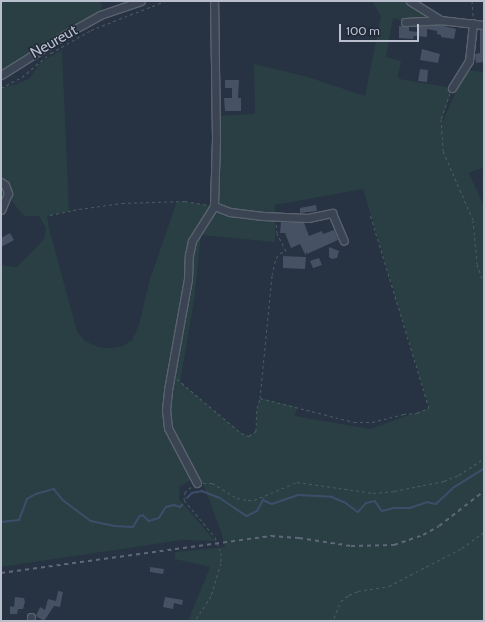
<!DOCTYPE html>
<html>
<head>
<meta charset="utf-8">
<style>
	body { margin:0 }
	#map { position:relative; width:485px; height:622px; overflow:hidden; background:#273242; font-family:Cabin,sans-serif }
	div>[style] { position:absolute }
	.green>* { inset:0; background:#293f43 }
	.stream>* { height:1.5px; margin:-0.75px; padding:0 0.75px; transform-origin:0.75px; border-radius:0.75px; background:#3d4e6b }
	.building>* { inset:0; background:#465264 }
	.path>* { height:1px; margin-top:-0.5px; transform-origin:0; background:repeating-linear-gradient(90deg,#475c60 0 3px,transparent 0 6px) }
	.roads { filter:drop-shadow(1px 0 #5a626f) drop-shadow(-1px 0 #5a626f) drop-shadow(0 1px #5a626f) drop-shadow(0 -1px #5a626f) }
	.minor>* { height:7px; margin:-3.5px; padding:0 3.5px; transform-origin:3.5px; border-radius:3.5px; background:#3b4452 }
	.rail>* { height:1.5px; margin-top:-0.75px; transform-origin:0; background:repeating-linear-gradient(90deg,#5e6879 0 4px,transparent 0 8px) }
	span { translate:-50% -50%; white-space:nowrap; text-align:center; line-height:1.15; -webkit-text-stroke:3px #202937; paint-order:stroke }
	.street-label { font-size:15px; color:#b9bfcc }
	.frame { position:absolute; inset:0; border:2px solid #b9bfcc; pointer-events:none }
	.scale { position:absolute; left:339px; top:24px; width:80px; height:18px; box-sizing:border-box; border:2px solid #b9bfcc; border-top:0; padding-left:5px; font-size:12px; line-height:14px; white-space:nowrap; color:#b9bfcc; -webkit-text-stroke:3px #202937; paint-order:stroke }
</style>
</head>
<body>
<div id="map">
	<div class="green">
		<div style="clip-path:polygon(1px 1px,101px 1px,102px 6px,100px 15px,1px 72px)"></div>
		<div style="clip-path:polygon(evenodd,372px 1px,410px 1px,440px 20px,403px 21px,393px 18px,386px 57px,401px 61px,398px 76px,400px 79px,452px 88px,440px 127px,466px 70px,484px 72px,484px 167px,469px 173px,484px 206px,484px 621px,188px 621px,210px 567px,175px 559px,175px 552px,225px 547px,222px 534px,204px 486px,170px 426px,171px 374px,168px 428px,195px 478px,180px 486px,179px 499px,215px 541px,182px 540px,1px 567px,1px 265px,17px 267px,44px 239px,46px 228px,39px 216px,24px 216px,10px 199px,3px 199px,1px 202px,1px 88px,17px 84px,30px 78px,41px 62px,62px 50px,69px 211px,47px 216px,49px 228px,77px 331px,85px 341px,98px 347px,110px 348px,123px 346px,132px 340px,139px 325px,150px 279px,177px 201px,214px 206px,215px 116px,255px 114px,254px 64px,308px 77px,365px 96px,381px 16px,372px 1px,363px 189px,429px 408px,370px 429px,295px 416px,297px 407px,260px 398px,257px 408px,256px 431px,248px 436px,241px 433px,180px 382px,194px 301px,201px 235px,275px 242px,275px 205px,363px 189px)"></div>
	</div>
	<div class="stream">
		<div style="left:187px;top:498px;width:7px;rotate:-45deg"></div>
		<div style="left:192px;top:493px;width:10px;rotate:-11deg"></div>
		<div style="left:202px;top:491px;width:19px;rotate:21deg"></div>
		<div style="left:220px;top:498px;width:32px;rotate:34deg"></div>
		<div style="left:247px;top:516px;width:11px;rotate:-27deg"></div>
		<div style="left:257px;top:511px;width:13px;rotate:-61deg"></div>
		<div style="left:263px;top:500px;width:10px;rotate:24deg"></div>
		<div style="left:272px;top:504px;width:28px;rotate:-19deg"></div>
		<div style="left:298px;top:495px;width:34px;rotate:3deg"></div>
		<div style="left:332px;top:497px;width:15px;rotate:23deg"></div>
		<div style="left:346px;top:503px;width:15px;rotate:37deg"></div>
		<div style="left:358px;top:512px;width:12px;rotate:-48deg"></div>
		<div style="left:366px;top:503px;width:9px;rotate:-13deg"></div>
		<div style="left:375px;top:501px;width:12px;rotate:55deg"></div>
		<div style="left:382px;top:511px;width:12px;rotate:-14deg"></div>
		<div style="left:394px;top:508px;width:16px"></div>
		<div style="left:410px;top:508px;width:18px;rotate:-19deg"></div>
		<div style="left:427px;top:502px;width:9px;rotate:13deg"></div>
		<div style="left:436px;top:504px;width:23px;rotate:-43deg"></div>
		<div style="left:453px;top:488px;width:36px;rotate:-32deg"></div>
		<div style="left:1px;top:522px;width:18px;rotate:-6deg"></div>
		<div style="left:19px;top:520px;width:22px;rotate:-69deg"></div>
		<div style="left:27px;top:499px;width:10px;rotate:-29deg"></div>
		<div style="left:36px;top:494px;width:19px;rotate:-16deg"></div>
		<div style="left:54px;top:489px;width:14px;rotate:51deg"></div>
		<div style="left:63px;top:500px;width:35px;rotate:37deg"></div>
		<div style="left:91px;top:521px;width:24px;rotate:12deg"></div>
		<div style="left:114px;top:526px;width:19px;rotate:3deg"></div>
		<div style="left:133px;top:527px;width:12px;rotate:-59deg"></div>
		<div style="left:139px;top:517px;width:4px;rotate:-27deg"></div>
		<div style="left:143px;top:515px;width:8px;rotate:45deg"></div>
		<div style="left:149px;top:521px;width:10px;rotate:-17deg"></div>
		<div style="left:159px;top:518px;width:13px;rotate:-58deg"></div>
		<div style="left:166px;top:507px;width:8px;rotate:-14deg"></div>
		<div style="left:174px;top:505px;width:6px;rotate:18deg"></div>
		<div style="left:180px;top:507px;width:3px;rotate:-45deg"></div>
	</div>
	<div class="building">
		<div style="clip-path:polygon(440px 25px,456px 29px,454px 39px,441px 37px,441px 35px,437px 34px,437px 31px,427px 29px,427px 37px,414px 36px,413px 39px,399px 38px,399px 26px,409px 27px,409px 31px,418px 32px,418px 26px)"></div>
		<div style="clip-path:polygon(480px 30px,484px 30px,484px 62px,476px 63px,475px 54px,480px 53px)"></div>
		<div style="clip-path:polygon(422px 49px,440px 54px,438px 63px,420px 60px)"></div>
		<div style="clip-path:polygon(420px 69px,428px 70px,427px 82px,418px 81px)"></div>
		<div style="clip-path:polygon(225px 80px,239px 80px,238px 98px,241px 98px,241px 111px,225px 111px,224px 98px,232px 98px,232px 88px,225px 88px)"></div>
		<div style="clip-path:polygon(316px 205px,317px 211px,300px 213px,300px 208px)"></div>
		<div style="clip-path:polygon(281px 222px,304px 223px,309px 236px,322px 231px,323px 234px,334px 230px,338px 240px,307px 254px,306px 251px,306px 256px,300px 244px,291px 248px,285px 233px,280px 233px)"></div>
		<div style="clip-path:polygon(10px 233px,14px 240px,1px 247px,1px 238px)"></div>
		<div style="clip-path:polygon(329px 247px,339px 251px,337px 258px,332px 259px,329px 257px)"></div>
		<div style="clip-path:polygon(283px 256px,306px 257px,305px 269px,283px 268px)"></div>
		<div style="clip-path:polygon(319px 258px,322px 265px,313px 268px,310px 261px)"></div>
		<div style="clip-path:polygon(150px 567px,164px 569px,163px 574px,150px 572px)"></div>
		<div style="clip-path:polygon(58px 591px,63px 592px,60px 607px,54px 606px,44px 621px,36px 616px,40px 607px,45px 610px,48px 599px,56px 601px)"></div>
		<div style="clip-path:polygon(15px 597px,24px 598px,25px 602px,23px 609px,18px 609px,17px 614px,10px 614px,10px 606px,14px 607px)"></div>
		<div style="clip-path:polygon(165px 597px,183px 600px,182px 605px,174px 603px,173px 609px,163px 607px)"></div>
	</div>
	<div class="path">
		<div style="left:472px;top:1px;width:15px;rotate:86deg"></div>
		<div style="left:1px;top:88px;width:24px;rotate:-28deg"></div>
		<div style="left:22px;top:77px;width:38px;rotate:-40deg"></div>
		<div style="left:51px;top:53px;width:46px;rotate:-29.9deg"></div>
		<div style="left:91px;top:30px;width:79px;rotate:-21.4deg"></div>
		<div style="left:450px;top:93px;width:28px;rotate:109deg"></div>
		<div style="left:441px;top:119px;width:32px;rotate:86deg"></div>
		<div style="left:443px;top:151px;width:75px;rotate:66.5deg"></div>
		<div style="left:473px;top:220px;width:44px;rotate:84.8deg"></div>
		<div style="left:477px;top:264px;width:21px;rotate:71deg"></div>
		<div style="left:50px;top:215px;width:30px;rotate:-12deg"></div>
		<div style="left:79px;top:209px;width:43px;rotate:-7.9deg"></div>
		<div style="left:122px;top:203px;width:63px;rotate:-1.8deg"></div>
		<div style="left:185px;top:201px;width:23px;rotate:10deg"></div>
		<div style="left:177px;top:379px;width:84px;rotate:40.2deg"></div>
		<div style="left:241px;top:433px;width:9px;rotate:21deg"></div>
		<div style="left:249px;top:436px;width:9px;rotate:-36deg"></div>
		<div style="left:256px;top:431px;width:23px;rotate:-88deg"></div>
		<div style="left:257px;top:408px;width:10px;rotate:-73deg"></div>
		<div style="left:260px;top:398px;width:124px;rotate:-84.4deg"></div>
		<div style="left:272px;top:275px;width:17px;rotate:-77deg"></div>
		<div style="left:276px;top:258px;width:6px;rotate:-51deg"></div>
		<div style="left:280px;top:253px;width:6px;rotate:-18deg"></div>
		<div style="left:286px;top:251px;width:20px;rotate:-117deg"></div>
		<div style="left:277px;top:233px;width:9px;rotate:-96deg"></div>
		<div style="left:260px;top:398px;width:97px;rotate:14.3deg"></div>
		<div style="left:354px;top:422px;width:18px"></div>
		<div style="left:372px;top:422px;width:32px;rotate:-14deg"></div>
		<div style="left:403px;top:414px;width:14px;rotate:-4deg"></div>
		<div style="left:417px;top:413px;width:13px;rotate:-23deg"></div>
		<div style="left:429px;top:408px;width:203px;rotate:-106.9deg"></div>
		<div style="left:203px;top:483px;width:9px"></div>
		<div style="left:212px;top:483px;width:29px;rotate:31deg"></div>
		<div style="left:237px;top:498px;width:11px;rotate:10deg"></div>
		<div style="left:248px;top:500px;width:6px"></div>
		<div style="left:254px;top:500px;width:47px;rotate:-22.7deg"></div>
		<div style="left:297px;top:482px;width:77px;rotate:8.2deg"></div>
		<div style="left:373px;top:493px;width:21px;rotate:-5deg"></div>
		<div style="left:394px;top:491px;width:51px;rotate:-11.3deg"></div>
		<div style="left:444px;top:481px;width:16px;rotate:-22deg"></div>
		<div style="left:459px;top:475px;width:30px;rotate:-34deg"></div>
		<div style="left:191px;top:487px;width:8px;rotate:140deg"></div>
		<div style="left:185px;top:492px;width:8px;rotate:97deg"></div>
		<div style="left:184px;top:500px;width:48px;rotate:50deg"></div>
		<div style="left:215px;top:537px;width:17px;rotate:69deg"></div>
		<div style="left:221px;top:553px;width:10px;rotate:90deg"></div>
		<div style="left:221px;top:563px;width:34px;rotate:107deg"></div>
		<div style="left:211px;top:596px;width:30px;rotate:123deg"></div>
		<div style="left:330px;top:621px;width:5px;rotate:-37deg"></div>
		<div style="left:334px;top:618px;width:18px;rotate:-68deg"></div>
		<div style="left:341px;top:601px;width:10px;rotate:-37deg"></div>
		<div style="left:349px;top:595px;width:10px;rotate:-24deg"></div>
		<div style="left:358px;top:591px;width:31px;rotate:-9deg"></div>
		<div style="left:389px;top:586px;width:82px;rotate:-27.5deg"></div>
		<div style="left:462px;top:548px;width:27px;rotate:-36deg"></div>
	</div>
	<div class="roads">
		<div class="minor">
			<div style="left:410px;top:1px;width:36px;rotate:32deg"></div>
			<div style="left:405px;top:22px;width:35px;rotate:-3deg"></div>
			<div style="left:440px;top:20px;width:44px;rotate:6.5deg"></div>
			<div style="left:1px;top:75px;width:77px;rotate:-32.2deg"></div>
			<div style="left:66px;top:34px;width:39px;rotate:-29deg"></div>
			<div style="left:100px;top:15px;width:43px;rotate:-18.9deg"></div>
			<div style="left:452px;top:88px;width:32px;rotate:-58deg"></div>
			<div style="left:469px;top:61px;width:38px;rotate:-84deg"></div>
			<div style="left:1px;top:182px;width:5px;rotate:37deg"></div>
			<div style="left:5px;top:185px;width:9px;rotate:69deg"></div>
			<div style="left:8px;top:193px;width:18px;rotate:112deg"></div>
			<div style="left:214px;top:206px;width:17px;rotate:21deg"></div>
			<div style="left:230px;top:212px;width:33px;rotate:7deg"></div>
			<div style="left:263px;top:216px;width:45px;rotate:2.5deg"></div>
			<div style="left:308px;top:218px;width:25px;rotate:-12deg"></div>
			<div style="left:332px;top:213px;width:30px;rotate:67deg"></div>
			<div style="left:197px;top:483px;width:62px;rotate:-117.8deg"></div>
			<div style="left:168px;top:428px;width:18px;rotate:-96deg"></div>
			<div style="left:166px;top:410px;width:20px;rotate:-84deg"></div>
			<div style="left:168px;top:390px;width:113px;rotate:-79.8deg"></div>
			<div style="left:188px;top:279px;width:24px;rotate:-88deg"></div>
			<div style="left:189px;top:255px;width:14px;rotate:-78deg"></div>
			<div style="left:192px;top:241px;width:41px;rotate:-57.8deg"></div>
			<div style="left:214px;top:206px;width:68px;rotate:-88.3deg"></div>
			<div style="left:216px;top:138px;width:137px;rotate:-90.8deg"></div>
			<div style="left:31px;top:617px;width:4px;rotate:90deg"></div>
		</div>
	</div>
	<div class="rail">
		<div style="left:1px;top:573px;width:273px;rotate:-7.8deg"></div>
		<div style="left:271px;top:536px;width:28px;rotate:4deg"></div>
		<div style="left:299px;top:538px;width:53px;rotate:8.7deg"></div>
		<div style="left:351px;top:546px;width:43px;rotate:-1.3deg"></div>
		<div style="left:394px;top:545px;width:31px;rotate:-19deg"></div>
		<div style="left:423px;top:535px;width:18px;rotate:-29deg"></div>
		<div style="left:439px;top:526px;width:57px;rotate:-37.9deg"></div>
	</div>
	<div class="street-label">
		<span style="left:54px;top:42px;rotate:-30deg">Neureut</span>
	</div>
	<div class="frame"></div>
	<div class="scale">100 m</div>
</div>
</body>
</html>
